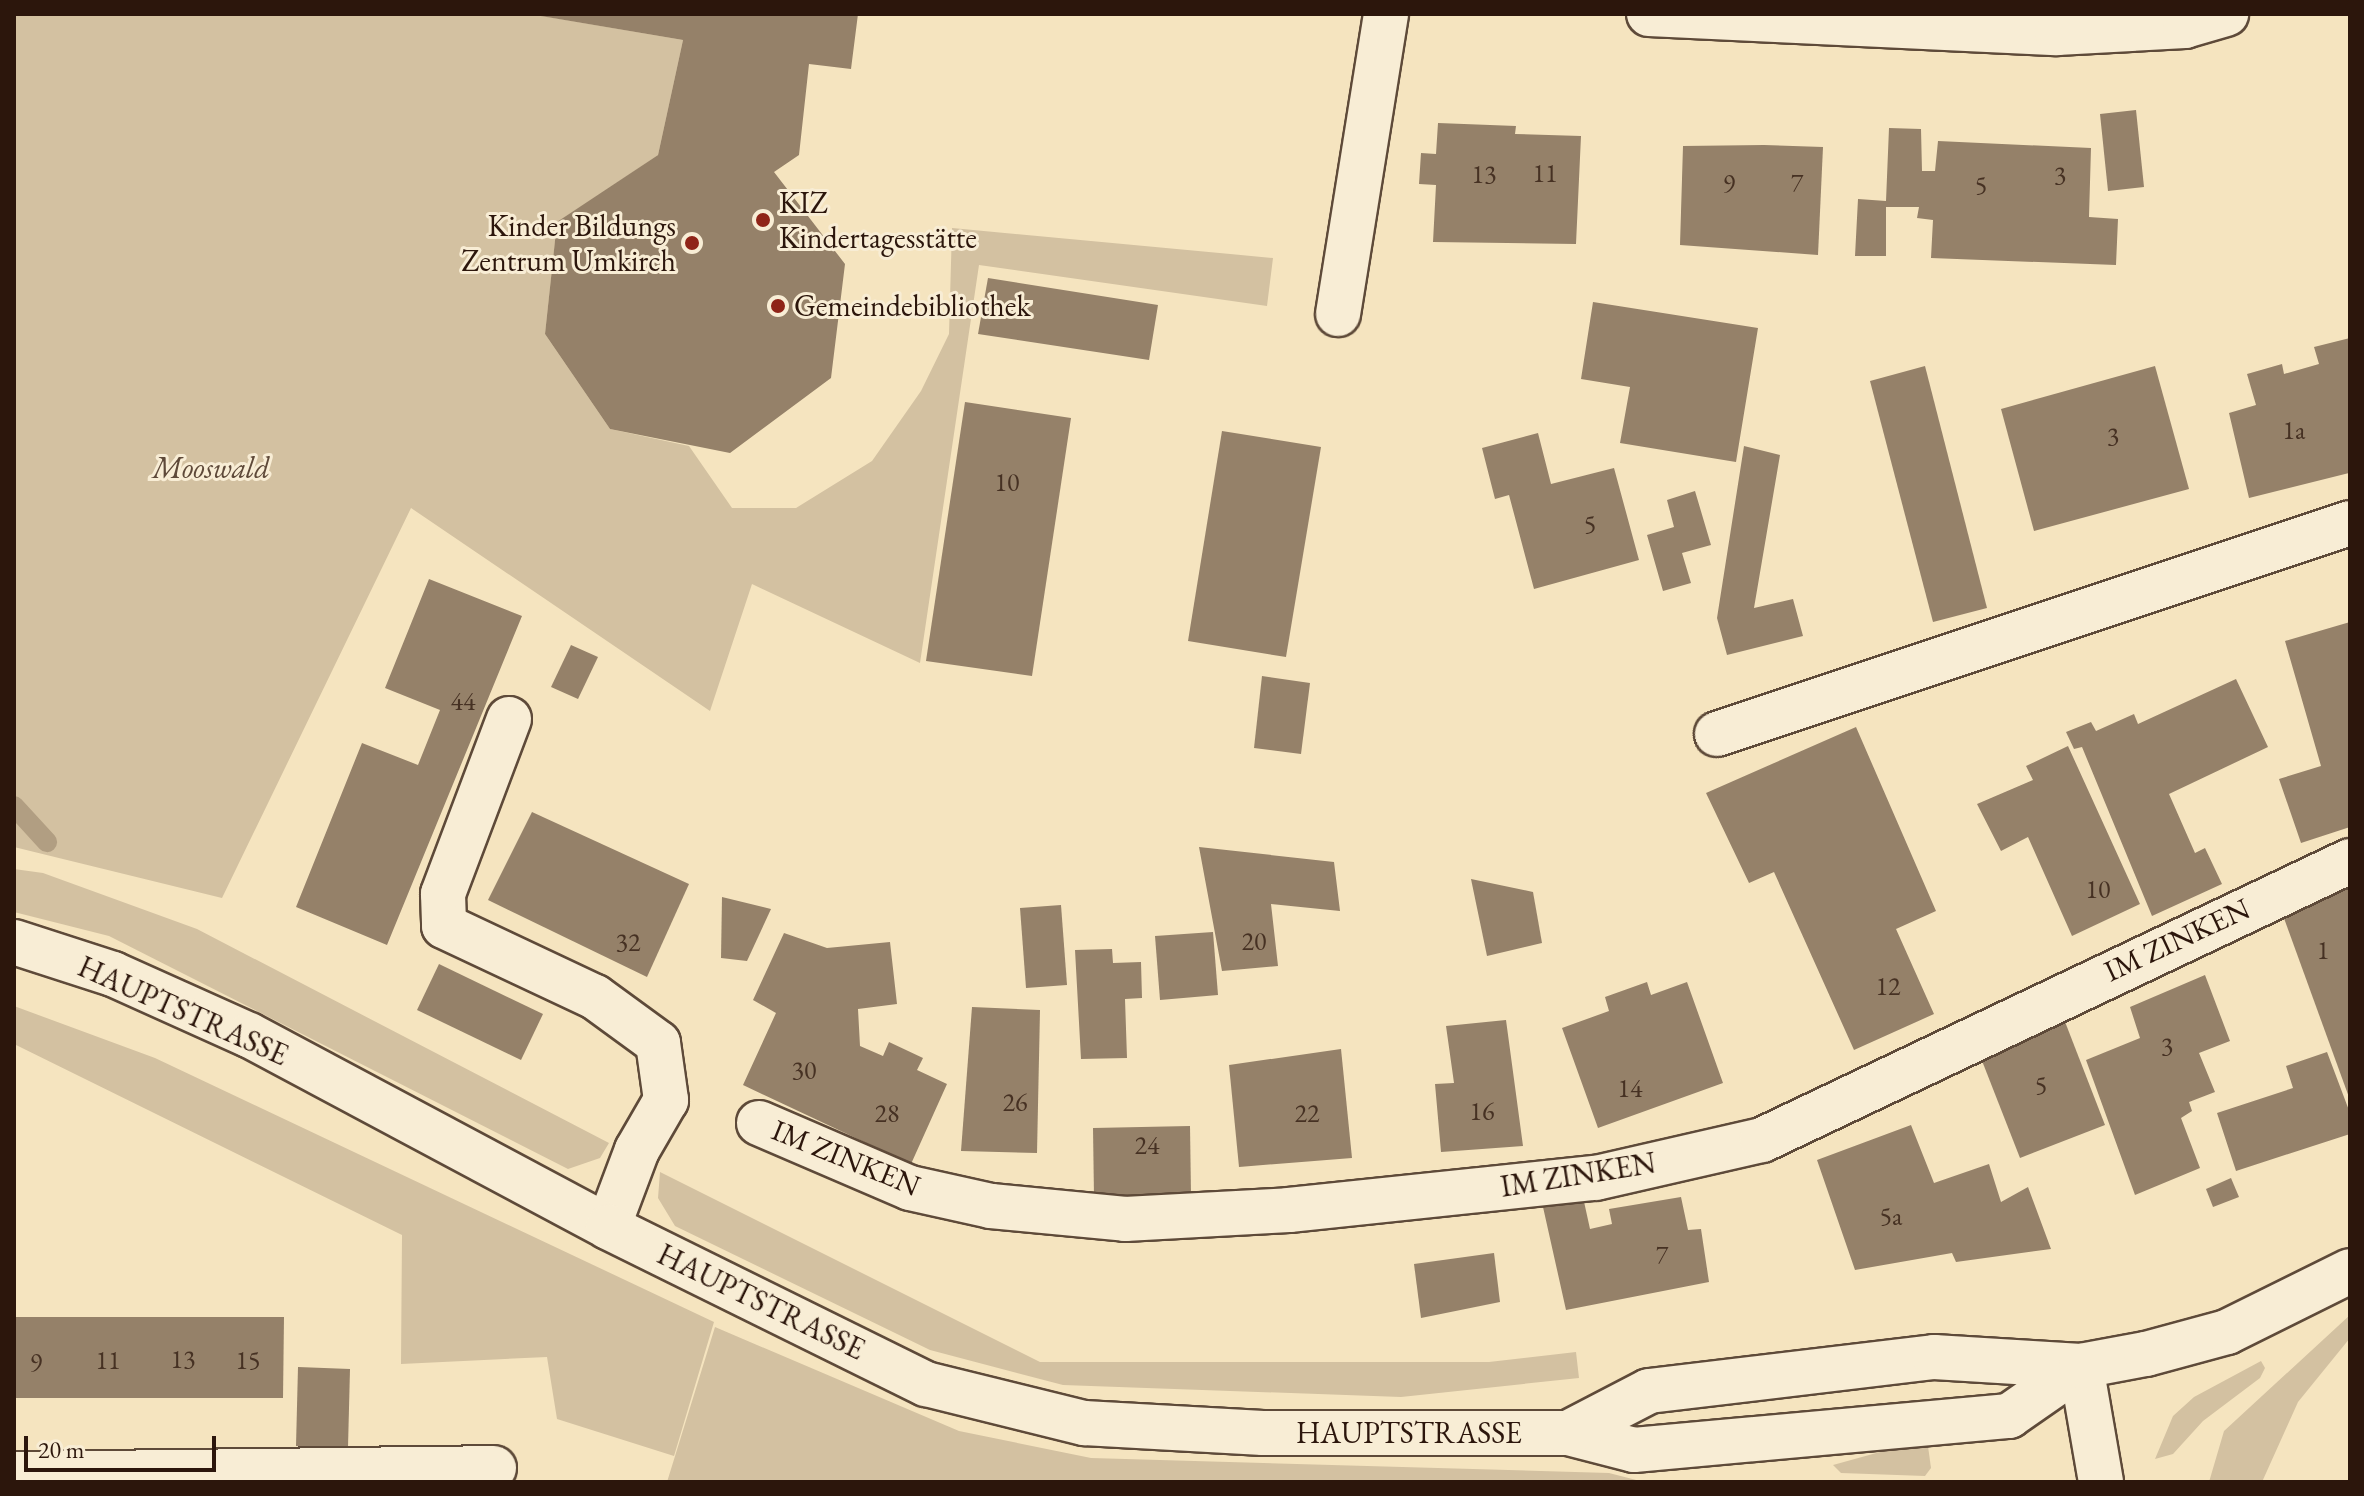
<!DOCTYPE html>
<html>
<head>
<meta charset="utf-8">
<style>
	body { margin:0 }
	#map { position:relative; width:2364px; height:1496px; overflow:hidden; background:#f5e4bf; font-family:"EB Garamond",serif }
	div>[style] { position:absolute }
	.green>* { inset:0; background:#d3c1a1 }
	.stream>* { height:20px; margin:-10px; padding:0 10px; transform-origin:10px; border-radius:10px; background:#b19e82 }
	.building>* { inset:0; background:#958169 }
	.roads { filter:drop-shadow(2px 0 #5e4a39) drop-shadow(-2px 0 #5e4a39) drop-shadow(0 2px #5e4a39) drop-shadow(0 -2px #5e4a39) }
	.minor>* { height:44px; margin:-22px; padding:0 22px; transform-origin:22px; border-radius:22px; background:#f8edd5 }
	.dots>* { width:22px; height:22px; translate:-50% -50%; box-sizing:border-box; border:4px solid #f8edd5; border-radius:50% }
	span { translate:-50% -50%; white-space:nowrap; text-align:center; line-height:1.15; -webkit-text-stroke:6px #f8edd5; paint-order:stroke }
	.number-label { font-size:26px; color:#463123 }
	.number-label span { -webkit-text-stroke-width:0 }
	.poi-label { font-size:30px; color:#2c160c }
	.left { translate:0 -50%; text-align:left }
	.right { translate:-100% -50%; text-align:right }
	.park-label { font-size:30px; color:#5e4939; font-style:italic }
	.street-label { font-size:30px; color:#2c160c }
	.frame { position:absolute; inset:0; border:16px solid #2c160c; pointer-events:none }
	.scale { position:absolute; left:24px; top:1436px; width:192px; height:36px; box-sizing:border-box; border:4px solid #2c160c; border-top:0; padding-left:10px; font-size:24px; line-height:28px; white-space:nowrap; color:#2c160c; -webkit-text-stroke:6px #f8edd5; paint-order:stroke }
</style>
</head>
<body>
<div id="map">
	<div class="green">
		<div style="clip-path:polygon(14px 14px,530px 14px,683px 40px,658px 155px,557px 223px,545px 334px,610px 429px,689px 446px,732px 508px,796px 508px,872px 461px,921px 391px,949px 334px,952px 228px,1273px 258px,1267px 306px,979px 265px,920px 663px,752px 584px,710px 711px,411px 508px,222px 898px,14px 847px)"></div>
		<div style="clip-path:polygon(14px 869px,43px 873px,197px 929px,609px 1143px,600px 1158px,568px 1169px,109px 936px,14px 912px)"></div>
		<div style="clip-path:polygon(14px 1006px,155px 1058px,714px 1322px,674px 1456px,557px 1419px,547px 1357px,401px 1364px,402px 1235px,14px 1044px)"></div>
		<div style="clip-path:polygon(660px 1172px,1040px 1362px,1489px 1362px,1576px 1352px,1579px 1378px,1401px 1397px,1063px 1385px,930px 1350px,675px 1226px,658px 1198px)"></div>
		<div style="clip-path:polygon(2350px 1315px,2350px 1338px,2298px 1402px,2262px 1482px,2209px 1482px,2224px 1431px)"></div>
		<div style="clip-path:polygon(715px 1327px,959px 1431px,1091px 1458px,1609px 1473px,1644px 1482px,667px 1482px)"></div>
		<div style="clip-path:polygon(2261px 1361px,2265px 1368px,2260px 1378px,2203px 1421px,2173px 1454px,2155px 1459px,2173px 1416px,2194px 1397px)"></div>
		<div style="clip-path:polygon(1927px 1439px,1931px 1468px,1925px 1476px,1841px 1473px,1833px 1465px)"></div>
	</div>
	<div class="stream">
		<div style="left:14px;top:806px;width:49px;rotate:47.5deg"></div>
	</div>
	<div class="building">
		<div style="clip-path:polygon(529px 14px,858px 14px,851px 69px,809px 64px,799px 155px,774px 172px,845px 264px,831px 378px,730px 453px,610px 429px,545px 334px,557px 222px,658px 155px,683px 40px)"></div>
		<div style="clip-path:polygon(2136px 110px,2144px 187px,2108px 191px,2100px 114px)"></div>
		<div style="clip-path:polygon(1438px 123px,1516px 126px,1515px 134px,1581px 136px,1576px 244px,1433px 242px,1436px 185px,1419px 184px,1421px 153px,1436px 154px)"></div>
		<div style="clip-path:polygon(1889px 128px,1921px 129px,1922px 171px,1935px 171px,1938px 141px,2091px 148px,2089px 217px,2118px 219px,2116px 265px,1931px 258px,1933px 220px,1917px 218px,1919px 207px,1886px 207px,1886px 256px,1855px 256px,1858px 199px,1886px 201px)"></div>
		<div style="clip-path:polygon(1764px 145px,1823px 147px,1818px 255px,1680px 245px,1683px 146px)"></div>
		<div style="clip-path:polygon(988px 278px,1158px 305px,1149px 360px,978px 334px)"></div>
		<div style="clip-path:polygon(1593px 302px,1758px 328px,1736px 462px,1620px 443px,1630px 387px,1581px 379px)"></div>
		<div style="clip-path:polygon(2350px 338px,2349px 473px,2249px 498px,2229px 413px,2256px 405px,2247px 374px,2282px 364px,2284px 374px,2319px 364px,2314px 347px)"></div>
		<div style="clip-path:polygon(1925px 366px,1987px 608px,1933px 622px,1870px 381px)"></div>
		<div style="clip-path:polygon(2155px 366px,2189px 489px,2034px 531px,2001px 409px)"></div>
		<div style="clip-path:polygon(965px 402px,1071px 418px,1032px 676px,926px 661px)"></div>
		<div style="clip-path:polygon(1222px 431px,1321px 447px,1286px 657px,1188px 641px)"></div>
		<div style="clip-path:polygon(1538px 433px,1551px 484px,1614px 468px,1639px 560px,1534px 589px,1509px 495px,1495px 499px,1482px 448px)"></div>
		<div style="clip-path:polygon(1744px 446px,1780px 455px,1754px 608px,1793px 599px,1803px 636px,1727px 655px,1717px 618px)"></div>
		<div style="clip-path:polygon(1695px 491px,1711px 545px,1682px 553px,1691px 583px,1663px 591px,1647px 535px,1674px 527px,1667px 500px)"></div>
		<div style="clip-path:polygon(429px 579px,522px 616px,387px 945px,296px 907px,362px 743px,418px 765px,440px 710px,385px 688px)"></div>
		<div style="clip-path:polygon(2350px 622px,2350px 827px,2301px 843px,2279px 779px,2321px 766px,2285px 641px)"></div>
		<div style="clip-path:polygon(571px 645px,598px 657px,578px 699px,551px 687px)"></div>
		<div style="clip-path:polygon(1262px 676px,1310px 683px,1301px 754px,1254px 748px)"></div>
		<div style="clip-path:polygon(2236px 679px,2268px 747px,2169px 794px,2195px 853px,2205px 848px,2222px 884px,2152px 916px,2082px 747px,2074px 749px,2066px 732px,2091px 722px,2096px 731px,2134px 714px,2138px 724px)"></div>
		<div style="clip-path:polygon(1856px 727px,1936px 911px,1896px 929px,1934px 1014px,1854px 1050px,1774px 872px,1749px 883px,1706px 793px)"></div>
		<div style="clip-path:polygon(2068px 746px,2140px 904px,2072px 936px,2028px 837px,2001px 851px,1977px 804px,2033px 780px,2026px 766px)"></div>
		<div style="clip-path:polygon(532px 812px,689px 884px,647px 977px,488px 900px)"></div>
		<div style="clip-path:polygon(1199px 847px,1334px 862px,1340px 911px,1271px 904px,1278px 966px,1222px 971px)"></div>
		<div style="clip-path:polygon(1471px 879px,1533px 892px,1542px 943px,1487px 956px)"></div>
		<div style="clip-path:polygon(2350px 883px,2350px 1100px,2281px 910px)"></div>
		<div style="clip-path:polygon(722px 897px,771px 909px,747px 961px,721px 958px)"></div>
		<div style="clip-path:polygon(1061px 905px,1067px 985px,1026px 988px,1020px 908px)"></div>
		<div style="clip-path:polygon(1213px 932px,1218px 995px,1160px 1000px,1155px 936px)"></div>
		<div style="clip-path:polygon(784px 933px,827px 948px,890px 942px,897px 1004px,858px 1009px,860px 1046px,883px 1056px,889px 1042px,923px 1058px,917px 1070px,947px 1084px,911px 1164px,743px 1085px,776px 1013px,753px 1000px)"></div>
		<div style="clip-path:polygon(1112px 949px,1113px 963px,1141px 962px,1142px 998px,1125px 999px,1127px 1058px,1081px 1059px,1075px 950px)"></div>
		<div style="clip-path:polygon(439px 964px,543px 1014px,521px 1060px,417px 1010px)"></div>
		<div style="clip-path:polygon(2205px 975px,2230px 1041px,2199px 1053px,2215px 1092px,2189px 1102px,2192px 1111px,2181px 1118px,2200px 1168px,2135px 1195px,2086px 1060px,2140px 1038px,2130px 1007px)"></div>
		<div style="clip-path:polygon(1647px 982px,1651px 995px,1687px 982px,1723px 1083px,1598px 1128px,1562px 1028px,1609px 1011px,1605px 997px)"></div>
		<div style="clip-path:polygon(972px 1007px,1040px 1010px,1037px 1153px,961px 1151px)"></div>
		<div style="clip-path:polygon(2062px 1014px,2105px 1125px,2020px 1158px,1977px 1048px)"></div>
		<div style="clip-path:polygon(1506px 1020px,1523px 1146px,1441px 1152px,1435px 1084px,1454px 1083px,1446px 1026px)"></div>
		<div style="clip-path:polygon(1341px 1049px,1352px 1158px,1239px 1167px,1229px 1065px)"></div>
		<div style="clip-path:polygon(2327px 1052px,2350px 1113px,2350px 1134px,2236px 1171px,2217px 1113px,2293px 1088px,2286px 1066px)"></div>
		<div style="clip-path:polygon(1911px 1125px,1934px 1183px,1989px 1164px,2001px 1202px,2028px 1187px,2051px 1249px,1956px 1262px,1952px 1253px,1855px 1270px,1817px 1160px)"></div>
		<div style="clip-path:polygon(1190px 1126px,1191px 1195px,1094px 1197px,1093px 1128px)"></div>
		<div style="clip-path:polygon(2231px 1178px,2239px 1197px,2213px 1207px,2206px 1189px)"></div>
		<div style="clip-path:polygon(1583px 1197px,1590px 1229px,1612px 1224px,1609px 1209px,1681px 1197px,1688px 1230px,1701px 1229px,1709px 1282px,1566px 1310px,1543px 1207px)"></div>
		<div style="clip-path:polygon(1494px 1253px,1500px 1302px,1421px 1318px,1414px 1264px)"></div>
		<div style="clip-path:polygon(14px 1317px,284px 1317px,283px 1398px,14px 1398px)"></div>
		<div style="clip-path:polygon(298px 1367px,350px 1369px,348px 1447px,296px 1446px)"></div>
	</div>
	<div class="roads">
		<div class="minor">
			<div style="left:1649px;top:14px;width:408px;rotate:2.7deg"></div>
			<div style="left:2057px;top:33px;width:128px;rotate:-3.1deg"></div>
			<div style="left:2185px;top:26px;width:43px;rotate:-16.3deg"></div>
			<div style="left:1338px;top:314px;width:304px;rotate:-80.9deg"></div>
			<div style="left:509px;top:719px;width:187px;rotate:110.7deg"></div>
			<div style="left:443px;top:894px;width:32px;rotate:88deg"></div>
			<div style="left:444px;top:926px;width:167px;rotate:25.2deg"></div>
			<div style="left:595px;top:997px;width:78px;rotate:36.1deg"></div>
			<div style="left:658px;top:1043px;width:58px;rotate:82deg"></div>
			<div style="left:666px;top:1100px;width:58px;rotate:120.1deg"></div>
			<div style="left:637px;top:1150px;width:82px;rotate:110.6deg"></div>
			<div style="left:1717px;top:734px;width:667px;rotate:-18.43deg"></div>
			<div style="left:14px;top:942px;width:104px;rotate:17.9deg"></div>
			<div style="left:113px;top:974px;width:149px;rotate:24.2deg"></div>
			<div style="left:249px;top:1035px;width:407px;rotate:28.1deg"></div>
			<div style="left:608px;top:1227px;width:355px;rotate:26.3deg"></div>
			<div style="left:926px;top:1384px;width:163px;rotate:13.9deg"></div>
			<div style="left:1084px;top:1423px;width:179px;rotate:3.2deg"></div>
			<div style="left:1263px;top:1433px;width:305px"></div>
			<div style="left:1568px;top:1433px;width:68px;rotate:14.4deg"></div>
			<div style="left:1634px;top:1450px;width:377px;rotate:-5.2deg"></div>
			<div style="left:2009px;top:1416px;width:88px;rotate:-34.8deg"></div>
			<div style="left:759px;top:1123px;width:164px;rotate:23.3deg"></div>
			<div style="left:910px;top:1188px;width:83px;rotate:12.5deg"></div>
			<div style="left:991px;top:1206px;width:135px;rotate:5.5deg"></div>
			<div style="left:1125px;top:1219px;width:164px;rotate:-3.1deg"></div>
			<div style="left:1289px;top:1210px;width:309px;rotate:-6deg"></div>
			<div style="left:1596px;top:1178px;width:170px;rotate:-12.9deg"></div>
			<div style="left:1762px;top:1140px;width:651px;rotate:-25.38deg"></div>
			<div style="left:2081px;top:1366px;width:118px;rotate:80.2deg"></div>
			<div style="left:1568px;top:1433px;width:91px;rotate:-27.4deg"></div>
			<div style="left:1649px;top:1391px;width:287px;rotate:-6.8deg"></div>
			<div style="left:1934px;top:1357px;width:147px;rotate:3.5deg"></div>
			<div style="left:2081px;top:1366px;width:66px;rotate:-10.5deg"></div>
			<div style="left:2146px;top:1354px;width:84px;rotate:-15.2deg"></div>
			<div style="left:2227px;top:1332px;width:137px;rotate:-26.4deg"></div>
			<div style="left:14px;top:1474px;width:480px;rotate:-0.7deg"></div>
		</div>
	</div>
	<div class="dots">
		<div style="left:763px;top:220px;background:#8f2418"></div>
		<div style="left:692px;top:243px;background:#8f2418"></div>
		<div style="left:778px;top:306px;background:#8f2418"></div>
	</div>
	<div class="number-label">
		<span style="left:1545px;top:174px">11</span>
		<span style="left:1484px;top:175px">13</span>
		<span style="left:2060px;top:176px">3</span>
		<span style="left:1797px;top:184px">7</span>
		<span style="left:1729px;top:185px">9</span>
		<span style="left:1981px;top:186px">5</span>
		<span style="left:2294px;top:431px">1a</span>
		<span style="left:2113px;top:437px">3</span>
		<span style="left:1007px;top:483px">10</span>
		<span style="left:1590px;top:525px">5</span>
		<span style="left:463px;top:702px">44</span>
		<span style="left:2098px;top:890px">10</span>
		<span style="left:1254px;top:942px">20</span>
		<span style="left:628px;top:943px">32</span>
		<span style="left:2323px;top:951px">1</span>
		<span style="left:1888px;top:987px">12</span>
		<span style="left:2167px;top:1047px">3</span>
		<span style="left:804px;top:1071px">30</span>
		<span style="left:2041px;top:1086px">5</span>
		<span style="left:1630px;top:1089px">14</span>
		<span style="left:1015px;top:1103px">26</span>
		<span style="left:1482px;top:1112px">16</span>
		<span style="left:887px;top:1114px">28</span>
		<span style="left:1307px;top:1114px">22</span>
		<span style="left:1147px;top:1146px">24</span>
		<span style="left:1891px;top:1217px">5a</span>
		<span style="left:1662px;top:1256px">7</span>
		<span style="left:183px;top:1360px">13</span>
		<span style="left:108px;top:1361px">11</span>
		<span style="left:248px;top:1361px">15</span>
		<span style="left:36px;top:1364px">9</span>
	</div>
	<div class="poi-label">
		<span class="left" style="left:779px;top:220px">KIZ<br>Kindertagesstätte</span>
		<span class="right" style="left:676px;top:243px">Kinder Bildungs<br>Zentrum Umkirch</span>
		<span class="left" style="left:794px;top:306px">Gemeindebibliothek</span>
	</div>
	<div class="park-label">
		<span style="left:211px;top:468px">Mooswald</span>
	</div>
	<div class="street-label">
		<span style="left:2177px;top:940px;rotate:-25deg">IM ZINKEN</span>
		<span style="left:183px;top:1011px;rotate:24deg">HAUPTSTRASSE</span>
		<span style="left:846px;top:1158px;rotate:22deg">IM ZINKEN</span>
		<span style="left:1578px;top:1175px;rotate:-9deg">IM ZINKEN</span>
		<span style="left:761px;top:1302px;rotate:26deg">HAUPTSTRASSE</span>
		<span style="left:1409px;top:1433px">HAUPTSTRASSE</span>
	</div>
	<div class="frame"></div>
	<div class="scale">20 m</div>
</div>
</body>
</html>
